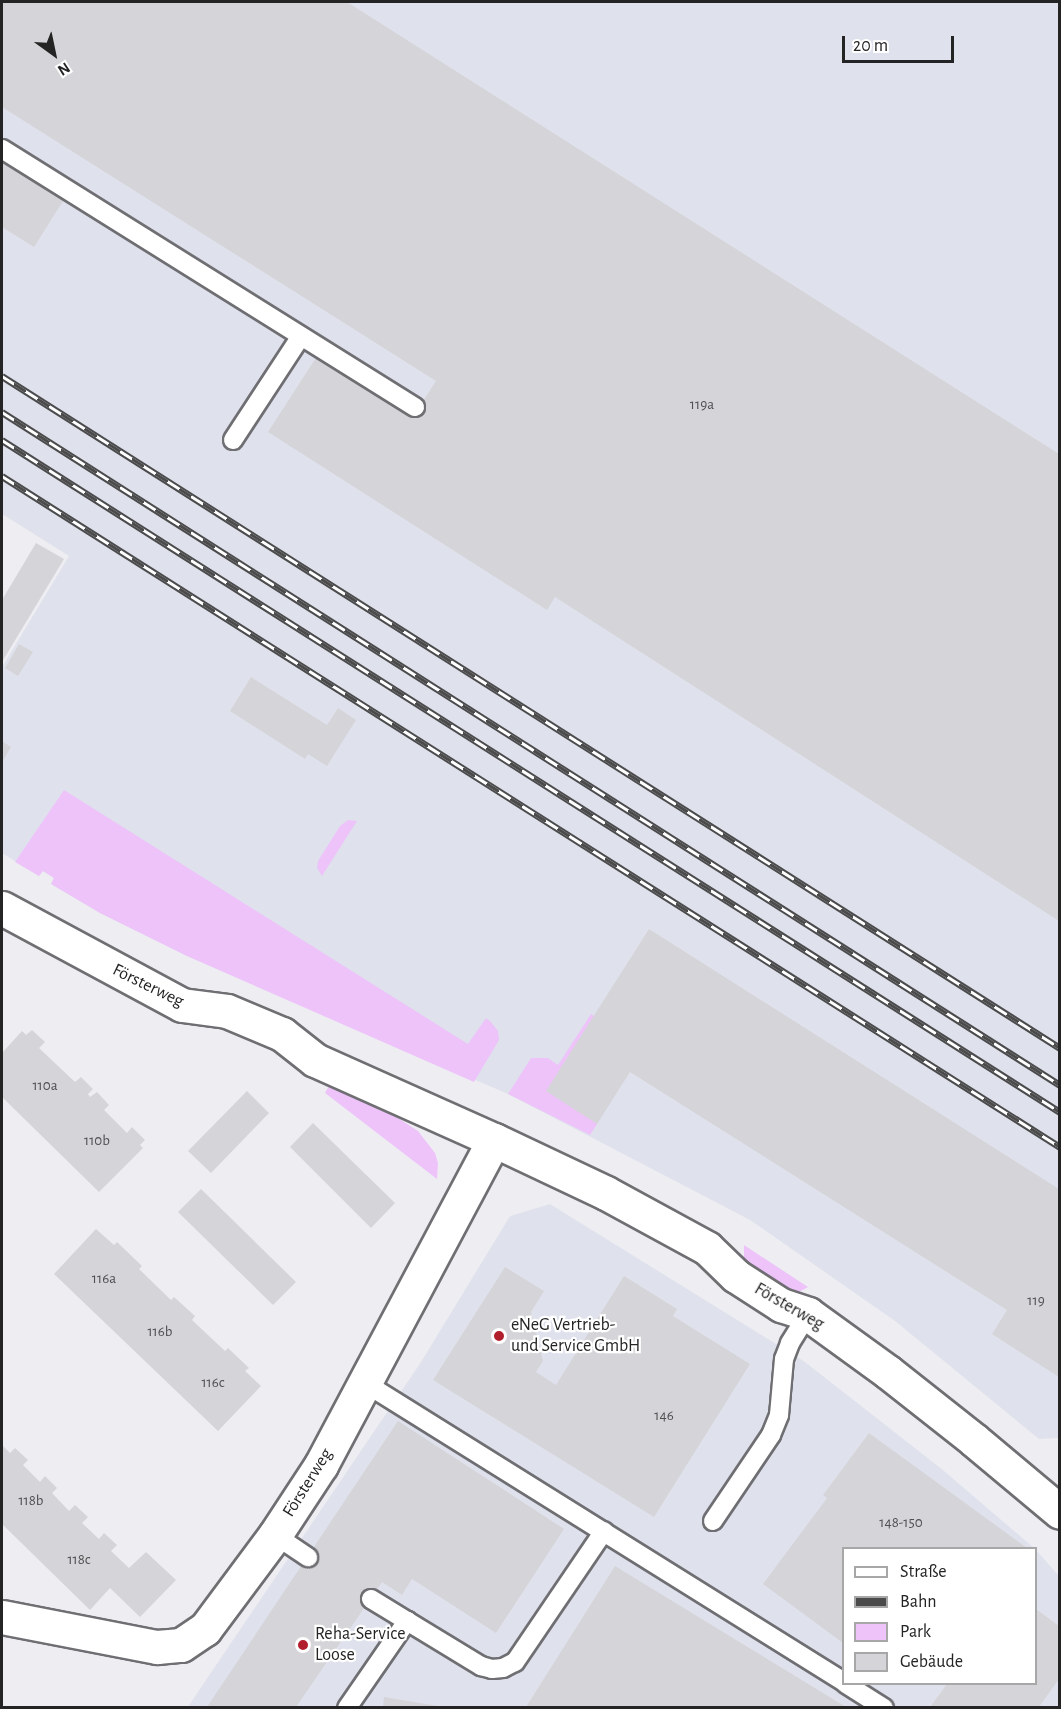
<!DOCTYPE html>
<html>
<head>
<meta charset="utf-8">
<style>
	body { margin:0 }
	#map { position:relative; width:1061px; height:1709px; overflow:hidden; background:#eeeef2; font-family:"Alegreya Sans",sans-serif }
	div>[style] { position:absolute }
	.built>* { inset:0; background:#dfe2ed }
	.green>* { inset:0; background:#edc3fa }
	.building>* { inset:0; background:#d5d4d8 }
	.roads { filter:drop-shadow(2px 0 #6f6f73) drop-shadow(-2px 0 #6f6f73) drop-shadow(0 2px #6f6f73) drop-shadow(0 -2px #6f6f73) }
	.lane>* { height:18px; margin:-9px; padding:0 9px; transform-origin:9px; border-radius:9px; background:#fff }
	.street>* { height:33px; margin:-16.5px; padding:0 16.5px; transform-origin:16.5px; border-radius:16.5px; background:#fff }
	.rail>* { height:7px; margin-top:-3.5px; transform-origin:0; background:repeating-linear-gradient(90deg,#fff 0 14px,#4b4b4c 0 28px); box-sizing:border-box; border-block:2px solid #4b4b4c }
	.dots>* { width:16px; height:16px; translate:-50% -50%; box-sizing:border-box; border:3px solid #fff; border-radius:50% }
	span { translate:-50% -50%; white-space:nowrap; text-align:center; line-height:1.15; -webkit-text-stroke:4.5px #fff; paint-order:stroke }
	.number-label { font-size:15px; color:#505052 }
	.number-label span { -webkit-text-stroke-width:0 }
	.street-label { font-size:18px; color:#242425 }
	.poi-label { font-size:18px; color:#242425 }
	.left { translate:0 -50%; text-align:left }
	.frame { position:absolute; inset:0; border:3px solid #242425; pointer-events:none }
	.legend { position:absolute; left:842px; top:1547px; width:195px; height:138px; box-sizing:border-box; background:#fff; border:2px solid #a7a7a8; margin:0; padding:8px 10px; list-style:none; font-size:18px; color:#242425 }
	.legend li { display:flex; align-items:center; gap:12px; height:30px }
	.legend b { width:30px; border:2px solid #a7a7a8 }
	.north { position:absolute; left:24px; top:24px; width:60px; height:60px; -webkit-text-stroke:4px #fff; paint-order:stroke; rotate:147deg; font-size:16px; font-weight:700; line-height:24px; text-align:center; color:#242425 }
	.north::after { content:''; display:block; margin:auto; width:21px; height:27px; background:#242425; clip-path:polygon(50% 0,100% 100%,50% 72%,0 100%) }
	.scale { position:absolute; left:842px; top:36px; width:112px; height:27px; box-sizing:border-box; border:3px solid #242425; border-top:0; padding-left:8px; font-size:18px; line-height:21px; white-space:nowrap; color:#242425; -webkit-text-stroke:4px #fff; paint-order:stroke }
</style>
</head>
<body>
<div id="map">
	<div class="built">
		<div style="clip-path:polygon(2px 2px,1059px 2px,1059px 1438px,1039px 1439px,895px 1321px,750px 1220px,508px 1094px,187px 956px,100px 913px,51px 884px,54px 878px,43px 871px,39px 876px,2px 853px,2px 667px,69px 556px,2px 514px)"></div>
		<div style="clip-path:polygon(550px 1204px,805px 1362px,943px 1470px,1034px 1548px,844px 1548px,844px 1684px,1036px 1684px,1036px 1550px,1059px 1576px,1059px 1707px,187px 1708px,421px 1362px,510px 1216px)"></div>
	</div>
	<div class="green">
		<div style="clip-path:polygon(64px 790px,468px 1044px,486px 1018px,491px 1022px,498px 1031px,499px 1040px,474px 1082px,187px 956px,100px 913px,51px 884px,54px 878px,43px 871px,39px 876px,15px 862px)"></div>
		<div style="clip-path:polygon(348px 820px,357px 821px,322px 876px,317px 868px,318px 861px,340px 826px)"></div>
		<div style="clip-path:polygon(591px 1014px,594px 1016px,597px 1124px,590px 1135px,508px 1094px,531px 1058px,548px 1058px,558px 1065px)"></div>
		<div style="clip-path:polygon(329px 1086px,384px 1109px,418px 1131px,435px 1153px,438px 1163px,437px 1179px,325px 1093px)"></div>
		<div style="clip-path:polygon(744px 1245px,808px 1287px,788px 1298px,744px 1269px)"></div>
	</div>
	<div class="building">
		<div style="clip-path:polygon(2px 2px,347px 2px,1059px 454px,1059px 921px,555px 597px,547px 610px,268px 432px,317px 356px,412px 418px,436px 381px,2px 107px)"></div>
		<div style="clip-path:polygon(2px 159px,65px 198px,34px 247px,2px 227px)"></div>
		<div style="clip-path:polygon(36px 543px,64px 559px,2px 662px,2px 600px)"></div>
		<div style="clip-path:polygon(19px 644px,33px 652px,18px 676px,5px 668px)"></div>
		<div style="clip-path:polygon(251px 677px,327px 725px,338px 708px,356px 720px,327px 766px,308px 754px,305px 759px,230px 711px)"></div>
		<div style="clip-path:polygon(2px 741px,11px 747px,2px 762px)"></div>
		<div style="clip-path:polygon(649px 929px,1059px 1189px,1059px 1377px,992px 1334px,1007px 1310px,630px 1072px,597px 1124px,546px 1091px)"></div>
		<div style="clip-path:polygon(32px 1030px,45px 1042px,39px 1048px,75px 1082px,81px 1077px,93px 1089px,88px 1094px,90px 1097px,97px 1092px,109px 1105px,104px 1110px,127px 1133px,132px 1127px,145px 1140px,140px 1145px,143px 1148px,99px 1192px,2px 1097px,2px 1053px,22px 1031px,26px 1035px)"></div>
		<div style="clip-path:polygon(247px 1091px,269px 1113px,211px 1173px,188px 1151px)"></div>
		<div style="clip-path:polygon(313px 1123px,395px 1203px,371px 1228px,290px 1147px)"></div>
		<div style="clip-path:polygon(201px 1189px,296px 1282px,273px 1305px,178px 1212px)"></div>
		<div style="clip-path:polygon(96px 1229px,114px 1245px,117px 1242px,142px 1266px,139px 1269px,171px 1300px,174px 1297px,184px 1306px,195px 1316px,192px 1320px,225px 1351px,228px 1348px,249px 1368px,245px 1371px,261px 1386px,218px 1431px,54px 1274px)"></div>
		<div style="clip-path:polygon(505px 1267px,544px 1291px,531px 1312px,543px 1361px,536px 1372px,556px 1385px,624px 1276px,677px 1309px,673px 1316px,750px 1364px,654px 1517px,433px 1380px)"></div>
		<div style="clip-path:polygon(398px 1421px,564px 1529px,496px 1633px,412px 1579px,402px 1595px,382px 1582px,296px 1707px,207px 1707px)"></div>
		<div style="clip-path:polygon(869px 1433px,1027px 1548px,843px 1548px,843px 1643px,763px 1584px,827px 1498px,823px 1495px)"></div>
		<div style="clip-path:polygon(2px 1445px,10px 1453px,15px 1448px,28px 1460px,23px 1465px,40px 1482px,45px 1476px,57px 1488px,52px 1493px,69px 1511px,75px 1505px,88px 1517px,82px 1523px,99px 1539px,104px 1533px,117px 1545px,111px 1551px,129px 1568px,146px 1552px,176px 1580px,140px 1617px,110px 1588px,90px 1610px,2px 1524px)"></div>
		<div style="clip-path:polygon(615px 1566px,846px 1707px,526px 1707px)"></div>
		<div style="clip-path:polygon(1036px 1609px,1059px 1626px,1059px 1679px,1039px 1707px,930px 1707px,947px 1684px,1036px 1684px)"></div>
		<div style="clip-path:polygon(384px 1697px,438px 1706px,438px 1707px,383px 1707px)"></div>
	</div>
	<div class="roads">
		<div class="lane">
			<div style="left:2px;top:149px;width:487px;rotate:32deg"></div>
			<div style="left:233px;top:440px;width:124px;rotate:-56.8deg"></div>
			<div style="left:365px;top:1383px;width:565px;rotate:31.97deg"></div>
			<div style="left:713px;top:1521px;width:104px;rotate:-56deg"></div>
			<div style="left:771px;top:1435px;width:22px;rotate:-68deg"></div>
			<div style="left:779px;top:1415px;width:56px;rotate:-84.9deg"></div>
			<div style="left:784px;top:1359px;width:17px;rotate:-69deg"></div>
			<div style="left:790px;top:1343px;width:34px;rotate:-58deg"></div>
			<div style="left:275px;top:1535px;width:40px;rotate:34deg"></div>
			<div style="left:371px;top:1599px;width:42px;rotate:31.4deg"></div>
			<div style="left:846px;top:1684px;width:45px;rotate:32.3deg"></div>
			<div style="left:347px;top:1708px;width:106px;rotate:-55.4deg"></div>
			<div style="left:407px;top:1621px;width:87px;rotate:31.3deg"></div>
			<div style="left:481px;top:1666px;width:11px;rotate:15deg"></div>
			<div style="left:492px;top:1669px;width:11px;rotate:-5deg"></div>
			<div style="left:503px;top:1668px;width:13px;rotate:-27deg"></div>
			<div style="left:515px;top:1662px;width:158px;rotate:-55.8deg"></div>
		</div>
		<div class="street">
			<div style="left:2px;top:908px;width:204px;rotate:28.3deg"></div>
			<div style="left:182px;top:1005px;width:45px;rotate:7.6deg"></div>
			<div style="left:227px;top:1011px;width:60px;rotate:22.7deg"></div>
			<div style="left:282px;top:1034px;width:42px;rotate:38.2deg"></div>
			<div style="left:315px;top:1060px;width:196px;rotate:24.1deg"></div>
			<div style="left:494px;top:1140px;width:124px;rotate:25.3deg"></div>
			<div style="left:606px;top:1193px;width:115px;rotate:28.6deg"></div>
			<div style="left:707px;top:1248px;width:40px;rotate:44deg"></div>
			<div style="left:736px;top:1276px;width:54px;rotate:32.8deg"></div>
			<div style="left:781px;top:1305px;width:28px;rotate:18deg"></div>
			<div style="left:808px;top:1314px;width:99px;rotate:35.9deg"></div>
			<div style="left:888px;top:1372px;width:110px;rotate:38.3deg"></div>
			<div style="left:974px;top:1440px;width:112px;rotate:39.9deg"></div>
			<div style="left:2px;top:1617px;width:158px;rotate:11deg"></div>
			<div style="left:157px;top:1647px;width:24px;rotate:-5deg"></div>
			<div style="left:181px;top:1645px;width:29px;rotate:-34deg"></div>
			<div style="left:205px;top:1629px;width:117px;rotate:-53.3deg"></div>
			<div style="left:275px;top:1535px;width:84px;rotate:-56.7deg"></div>
			<div style="left:321px;top:1465px;width:368px;rotate:-62deg"></div>
		</div>
	</div>
	<div class="rail">
		<div style="left:2px;top:376px;width:1253px;rotate:32.42deg"></div>
		<div style="left:2px;top:412px;width:1254px;rotate:32.46deg"></div>
		<div style="left:2px;top:440px;width:1253px;rotate:32.42deg"></div>
		<div style="left:2px;top:476px;width:1253px;rotate:32.38deg"></div>
	</div>
	<div class="dots">
		<div style="left:499px;top:1336px;background:#b11f2d"></div>
		<div style="left:303px;top:1645px;background:#b11f2d"></div>
	</div>
	<div class="number-label">
		<span style="left:702px;top:405px">119a</span>
		<span style="left:45px;top:1086px">110a</span>
		<span style="left:97px;top:1141px">110b</span>
		<span style="left:104px;top:1279px">116a</span>
		<span style="left:1036px;top:1301px">119</span>
		<span style="left:160px;top:1332px">116b</span>
		<span style="left:213px;top:1383px">116c</span>
		<span style="left:664px;top:1416px">146</span>
		<span style="left:31px;top:1501px">118b</span>
		<span style="left:901px;top:1523px">148-150</span>
		<span style="left:79px;top:1560px">118c</span>
	</div>
	<div class="street-label">
		<span style="left:148px;top:986px;rotate:26deg">Försterweg</span>
		<span style="left:789px;top:1307px;rotate:30deg">Försterweg</span>
		<span style="left:308px;top:1483px;rotate:-58deg">Försterweg</span>
	</div>
	<div class="poi-label">
		<span class="left" style="left:511px;top:1336px">eNeG Vertrieb-<br>und Service GmbH</span>
		<span class="left" style="left:315px;top:1645px">Reha-Service<br>Loose</span>
	</div>
	<div class="frame"></div>
	<ul class="legend">
	<li><b style="height:8px;background:#fff"></b>Straße</li>
	<li><b style="height:8px;background:#4b4b4c"></b>Bahn</li>
	<li><b style="height:16px;background:#edc3fa"></b>Park</li>
	<li><b style="height:16px;background:#d5d4d8"></b>Gebäude</li>
	</ul>
	<div class="north">N</div>
	<div class="scale">20 m</div>
</div>
</body>
</html>
